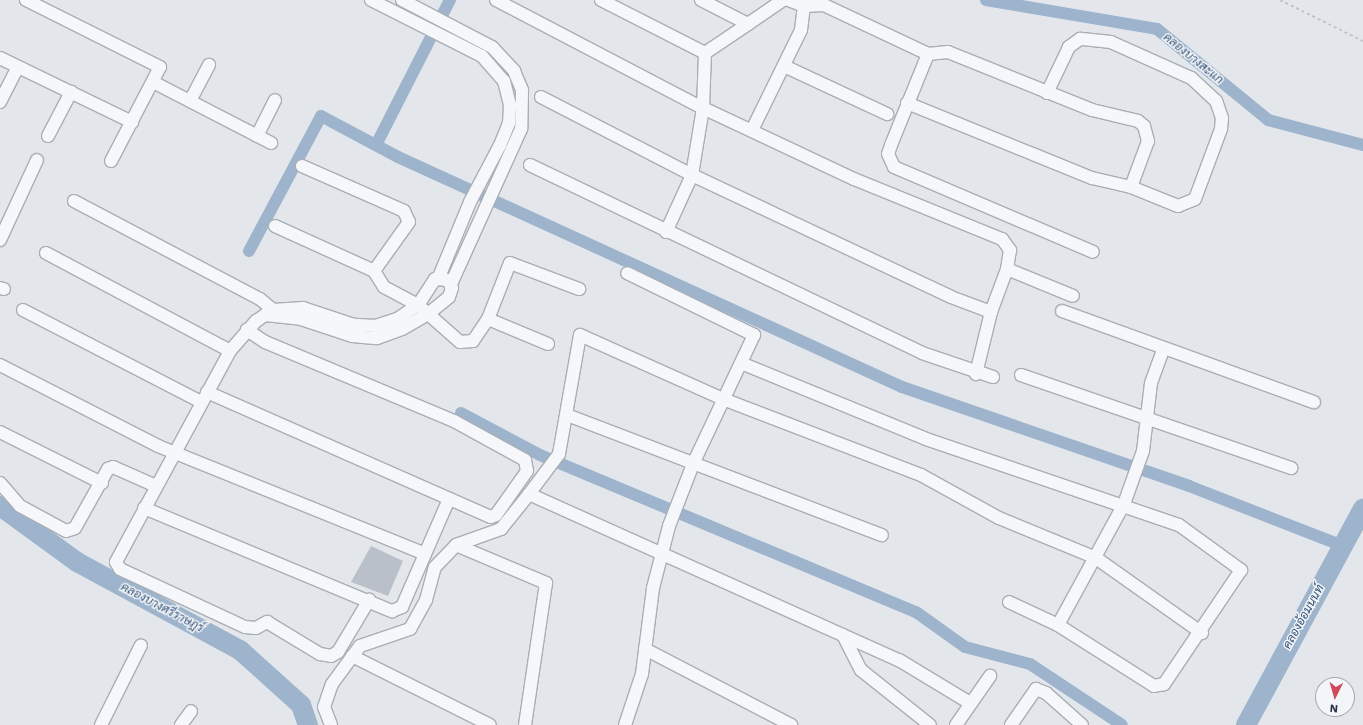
<!DOCTYPE html>
<html>
<head>
<meta charset="utf-8">
<style>
	body { margin:0 }
	#map { position:relative; width:1363px; height:725px; overflow:hidden; background:#e3e7ec; font-family:"Work Sans",Sarabun,sans-serif }
	div>[style] { position:absolute }
	.canal>* { height:12px; margin:-6px; padding:0 6px; transform-origin:6px; border-radius:6px; background:#9eb4cc }
	.river>* { height:20px; margin:-10px; padding:0 10px; transform-origin:10px; border-radius:10px; background:#9eb4cc }
	.building>* { inset:0; background:#bac0c9 }
	.path>* { height:2px; margin-top:-1px; transform-origin:0; background:repeating-linear-gradient(90deg,#c1c4cb 0 3px,transparent 0 6px) }
	.roads { filter:drop-shadow(1px 0 #a8aeb6) drop-shadow(-1px 0 #a8aeb6) drop-shadow(0 1px #a8aeb6) drop-shadow(0 -1px #a8aeb6) }
	.street>* { height:12px; margin:-6px; padding:0 6px; transform-origin:6px; border-radius:6px; background:#f6f7fa }
	span { translate:-50% -50%; white-space:nowrap; text-align:center; line-height:1.15; -webkit-text-stroke:3px #f3f6f9; paint-order:stroke }
	.water-label { font-size:12px; color:#345279; font-style:italic }
	.north { position:absolute; left:1315px; top:677px; width:40px; height:40px; box-sizing:border-box; background:#f3f6f9; border:1px solid #a3a8b1; border-radius:50%; rotate:185deg; font-size:11px; font-weight:700; line-height:16px; text-align:center; color:#2b3444 }
	.north::after { content:''; display:block; margin:auto; width:14px; height:18px; background:#d1485c; clip-path:polygon(50% 0,100% 100%,50% 72%,0 100%) }
</style>
</head>
<body>
<div id="map">
	<div class="canal">
		<div style="left:986px;top:0;width:173px;rotate:9.6deg"></div>
		<div style="left:1157px;top:29px;width:144px;rotate:39.3deg"></div>
		<div style="left:1268px;top:120px;width:98px;rotate:14.7deg"></div>
		<div style="left:376px;top:145px;width:163px;rotate:-63deg"></div>
		<div style="left:249px;top:251px;width:153px;rotate:-61.9deg"></div>
		<div style="left:321px;top:116px;width:87px;rotate:28deg"></div>
		<div style="left:398px;top:157px;width:554px;rotate:24.53deg"></div>
		<div style="left:902px;top:387px;width:304px;rotate:19deg"></div>
		<div style="left:1189px;top:486px;width:165px;rotate:21.3deg"></div>
		<div style="left:461px;top:413px;width:89px;rotate:28deg"></div>
		<div style="left:540px;top:455px;width:407px;rotate:22.7deg"></div>
		<div style="left:916px;top:612px;width:60px;rotate:35.5deg"></div>
		<div style="left:965px;top:647px;width:67px;rotate:14.7deg"></div>
		<div style="left:1030px;top:664px;width:110px;rotate:33.5deg"></div>
	</div>
	<div class="river">
		<div style="left:0;top:506px;width:95px;rotate:36deg"></div>
		<div style="left:77px;top:562px;width:185px;rotate:28.4deg"></div>
		<div style="left:240px;top:650px;width:82px;rotate:42deg"></div>
		<div style="left:301px;top:705px;width:21px;rotate:71deg"></div>
		<div style="left:1246px;top:725px;width:246px;rotate:-61.6deg"></div>
	</div>
	<div class="building">
		<div style="clip-path:polygon(371px 546px,403px 561px,388px 596px,351px 582px)"></div>
	</div>
	<div class="path">
		<div style="left:1280px;top:0;width:93px;rotate:26.3deg"></div>
	</div>
	<div class="roads">
		<div class="street">
			<div style="left:26px;top:0;width:150px;rotate:26.6deg"></div>
			<div style="left:160px;top:67px;width:106px;rotate:117.5deg"></div>
			<div style="left:371px;top:0;width:124px;rotate:26.8deg"></div>
			<div style="left:482px;top:56px;width:33px;rotate:49deg"></div>
			<div style="left:504px;top:81px;width:25px;rotate:76deg"></div>
			<div style="left:510px;top:105px;width:18px;rotate:93deg"></div>
			<div style="left:509px;top:123px;width:24px;rotate:112deg"></div>
			<div style="left:500px;top:145px;width:64px;rotate:117.8deg"></div>
			<div style="left:470px;top:202px;width:81px;rotate:112.5deg"></div>
			<div style="left:402px;top:0;width:102px;rotate:27.6deg"></div>
			<div style="left:492px;top:47px;width:33px;rotate:47deg"></div>
			<div style="left:514px;top:71px;width:21px;rotate:67deg"></div>
			<div style="left:522px;top:90px;width:39px;rotate:91deg"></div>
			<div style="left:521px;top:129px;width:170px;rotate:114.3deg"></div>
			<div style="left:496px;top:0;width:233px;rotate:27.6deg"></div>
			<div style="left:703px;top:108px;width:167px;rotate:25.2deg"></div>
			<div style="left:854px;top:179px;width:160px;rotate:22.1deg"></div>
			<div style="left:1002px;top:239px;width:14px;rotate:54deg"></div>
			<div style="left:1010px;top:250px;width:19px;rotate:99deg"></div>
			<div style="left:1007px;top:269px;width:46px;rotate:110.4deg"></div>
			<div style="left:991px;top:312px;width:64px;rotate:103.6deg"></div>
			<div style="left:601px;top:0;width:117px;rotate:27deg"></div>
			<div style="left:701px;top:0;width:53px;rotate:27.1deg"></div>
			<div style="left:748px;top:24px;width:42px;rotate:-34.4deg"></div>
			<div style="left:804px;top:6px;width:20px;rotate:-3deg"></div>
			<div style="left:824px;top:5px;width:115px;rotate:25.2deg"></div>
			<div style="left:928px;top:54px;width:20px;rotate:-6deg"></div>
			<div style="left:948px;top:52px;width:155px;rotate:21.9deg"></div>
			<div style="left:1092px;top:110px;width:47px;rotate:13.4deg"></div>
			<div style="left:1138px;top:121px;width:8px;rotate:40deg"></div>
			<div style="left:1144px;top:126px;width:16px;rotate:75deg"></div>
			<div style="left:1148px;top:141px;width:49px;rotate:110.3deg"></div>
			<div style="left:928px;top:54px;width:98px;rotate:112.1deg"></div>
			<div style="left:891px;top:145px;width:9px;rotate:108deg"></div>
			<div style="left:888px;top:154px;width:14px;rotate:65deg"></div>
			<div style="left:894px;top:167px;width:216px;rotate:23.1deg"></div>
			<div style="left:0;top:58px;width:147px;rotate:25.9deg"></div>
			<div style="left:784px;top:66px;width:114px;rotate:25deg"></div>
			<div style="left:153px;top:82px;width:133px;rotate:27.3deg"></div>
			<div style="left:541px;top:97px;width:170px;rotate:27.3deg"></div>
			<div style="left:692px;top:175px;width:286px;rotate:25.2deg"></div>
			<div style="left:951px;top:297px;width:43px;rotate:20.6deg"></div>
			<div style="left:190px;top:101px;width:41px;rotate:-62.2deg"></div>
			<div style="left:0;top:102px;width:39px;rotate:-63deg"></div>
			<div style="left:907px;top:103px;width:200px;rotate:22.1deg"></div>
			<div style="left:1092px;top:178px;width:40px;rotate:13deg"></div>
			<div style="left:1131px;top:187px;width:51px;rotate:22deg"></div>
			<div style="left:1178px;top:206px;width:18px;rotate:-22deg"></div>
			<div style="left:1195px;top:199px;width:75px;rotate:-69.6deg"></div>
			<div style="left:1221px;top:129px;width:11px;rotate:-85deg"></div>
			<div style="left:1222px;top:118px;width:18px;rotate:-109deg"></div>
			<div style="left:1216px;top:101px;width:34px;rotate:-137deg"></div>
			<div style="left:1191px;top:78px;width:88px;rotate:-155.8deg"></div>
			<div style="left:1111px;top:42px;width:31px;rotate:-174deg"></div>
			<div style="left:1080px;top:39px;width:14px;rotate:144deg"></div>
			<div style="left:1069px;top:47px;width:51px;rotate:115.6deg"></div>
			<div style="left:752px;top:130px;width:111px;rotate:-63.9deg"></div>
			<div style="left:801px;top:30px;width:24px;rotate:-83deg"></div>
			<div style="left:804px;top:6px;width:17px;rotate:-159deg"></div>
			<div style="left:48px;top:136px;width:50px;rotate:-62.4deg"></div>
			<div style="left:257px;top:136px;width:40px;rotate:-63.4deg"></div>
			<div style="left:530px;top:165px;width:435px;rotate:25.6deg"></div>
			<div style="left:922px;top:353px;width:75px;rotate:18.7deg"></div>
			<div style="left:302px;top:166px;width:111px;rotate:23.8deg"></div>
			<div style="left:404px;top:211px;width:12px;rotate:66deg"></div>
			<div style="left:409px;top:222px;width:60px;rotate:125.5deg"></div>
			<div style="left:374px;top:271px;width:19px;rotate:58deg"></div>
			<div style="left:384px;top:287px;width:38px;rotate:28deg"></div>
			<div style="left:418px;top:305px;width:56px;rotate:41.4deg"></div>
			<div style="left:460px;top:342px;width:13px;rotate:-4deg"></div>
			<div style="left:473px;top:341px;width:27px;rotate:-56deg"></div>
			<div style="left:488px;top:319px;width:60px;rotate:-68.6deg"></div>
			<div style="left:510px;top:263px;width:74px;rotate:20.6deg"></div>
			<div style="left:74px;top:201px;width:210px;rotate:27.8deg"></div>
			<div style="left:260px;top:299px;width:25px;rotate:40deg"></div>
			<div style="left:275px;top:226px;width:109px;rotate:24.4deg"></div>
			<div style="left:666px;top:232px;width:63px;rotate:-65.5deg"></div>
			<div style="left:692px;top:175px;width:68px;rotate:-80.7deg"></div>
			<div style="left:703px;top:108px;width:55px;rotate:-87.9deg"></div>
			<div style="left:705px;top:53px;width:52px;rotate:-34deg"></div>
			<div style="left:0;top:240px;width:88px;rotate:-65.2deg"></div>
			<div style="left:46px;top:253px;width:208px;rotate:28deg"></div>
			<div style="left:1007px;top:269px;width:71px;rotate:22.2deg"></div>
			<div style="left:0;top:288px;width:4px;rotate:14deg"></div>
			<div style="left:23px;top:310px;width:200px;rotate:27.3deg"></div>
			<div style="left:1062px;top:311px;width:268px;rotate:19.9deg"></div>
			<div style="left:265px;top:315px;width:36px;rotate:6deg"></div>
			<div style="left:301px;top:319px;width:54px;rotate:18.4deg"></div>
			<div style="left:352px;top:336px;width:25px;rotate:5deg"></div>
			<div style="left:377px;top:338px;width:27px;rotate:-20deg"></div>
			<div style="left:402px;top:329px;width:30px;rotate:-30deg"></div>
			<div style="left:428px;top:314px;width:27px;rotate:-39deg"></div>
			<div style="left:449px;top:297px;width:9px;rotate:-72deg"></div>
			<div style="left:452px;top:288px;width:9px;rotate:-117deg"></div>
			<div style="left:448px;top:280px;width:13px;rotate:-176deg"></div>
			<div style="left:435px;top:279px;width:31px;rotate:123deg"></div>
			<div style="left:418px;top:305px;width:25px;rotate:146deg"></div>
			<div style="left:397px;top:319px;width:22px;rotate:162deg"></div>
			<div style="left:376px;top:326px;width:22px;rotate:-177deg"></div>
			<div style="left:354px;top:325px;width:54px;rotate:-161.6deg"></div>
			<div style="left:303px;top:308px;width:30px;rotate:176deg"></div>
			<div style="left:273px;top:310px;width:9px;rotate:148deg"></div>
			<div style="left:265px;top:315px;width:11px;rotate:146deg"></div>
			<div style="left:256px;top:321px;width:40px;rotate:131deg"></div>
			<div style="left:230px;top:351px;width:240px;rotate:118.4deg"></div>
			<div style="left:116px;top:562px;width:8px;rotate:60deg"></div>
			<div style="left:120px;top:569px;width:138px;rotate:24.9deg"></div>
			<div style="left:245px;top:627px;width:11px;rotate:5deg"></div>
			<div style="left:256px;top:628px;width:13px;rotate:-29deg"></div>
			<div style="left:267px;top:622px;width:62px;rotate:31.1deg"></div>
			<div style="left:320px;top:654px;width:11px;rotate:10deg"></div>
			<div style="left:331px;top:656px;width:8px;rotate:-30deg"></div>
			<div style="left:338px;top:652px;width:61px;rotate:-59.2deg"></div>
			<div style="left:488px;top:319px;width:65px;rotate:22.6deg"></div>
			<div style="left:741px;top:363px;width:200px;rotate:22.3deg"></div>
			<div style="left:926px;top:439px;width:267px;rotate:18.8deg"></div>
			<div style="left:1179px;top:525px;width:77px;rotate:36deg"></div>
			<div style="left:1241px;top:570px;width:138px;rotate:124deg"></div>
			<div style="left:1164px;top:684px;width:10px;rotate:169deg"></div>
			<div style="left:1154px;top:686px;width:114px;rotate:-147.6deg"></div>
			<div style="left:1058px;top:625px;width:54px;rotate:-154.9deg"></div>
			<div style="left:0;top:365px;width:178px;rotate:27.1deg"></div>
			<div style="left:158px;top:446px;width:288px;rotate:22deg"></div>
			<div style="left:1021px;top:375px;width:286px;rotate:19deg"></div>
			<div style="left:207px;top:392px;width:310px;rotate:23.8deg"></div>
			<div style="left:491px;top:517px;width:5px;rotate:-22deg"></div>
			<div style="left:496px;top:515px;width:54px;rotate:-54.8deg"></div>
			<div style="left:527px;top:471px;width:11px;rotate:-100deg"></div>
			<div style="left:525px;top:460px;width:81px;rotate:-151.2deg"></div>
			<div style="left:454px;top:421px;width:205px;rotate:-157.3deg"></div>
			<div style="left:265px;top:342px;width:22px;rotate:-146deg"></div>
			<div style="left:567px;top:415px;width:337px;rotate:20.9deg"></div>
			<div style="left:0;top:432px;width:114px;rotate:26.6deg"></div>
			<div style="left:0;top:483px;width:30px;rotate:49deg"></div>
			<div style="left:20px;top:506px;width:52px;rotate:28.5deg"></div>
			<div style="left:66px;top:531px;width:9px;rotate:-18deg"></div>
			<div style="left:75px;top:528px;width:68px;rotate:-60.8deg"></div>
			<div style="left:108px;top:469px;width:5px;rotate:-22deg"></div>
			<div style="left:113px;top:467px;width:47px;rotate:23.8deg"></div>
			<div style="left:529px;top:494px;width:50px;rotate:-53.1deg"></div>
			<div style="left:559px;top:454px;width:121px;rotate:-80deg"></div>
			<div style="left:580px;top:335px;width:157px;rotate:24.1deg"></div>
			<div style="left:723px;top:399px;width:212px;rotate:21deg"></div>
			<div style="left:921px;top:475px;width:89px;rotate:28.9deg"></div>
			<div style="left:999px;top:518px;width:105px;rotate:22.4deg"></div>
			<div style="left:1096px;top:558px;width:130px;rotate:35.3deg"></div>
			<div style="left:144px;top:508px;width:269px;rotate:22.6deg"></div>
			<div style="left:392px;top:611px;width:11px;rotate:-22deg"></div>
			<div style="left:402px;top:607px;width:118px;rotate:-66.5deg"></div>
			<div style="left:456px;top:545px;width:98px;rotate:22.9deg"></div>
			<div style="left:546px;top:583px;width:144px;rotate:98.4deg"></div>
			<div style="left:1058px;top:625px;width:138px;rotate:-61.4deg"></div>
			<div style="left:1124px;top:504px;width:56px;rotate:-70.3deg"></div>
			<div style="left:1143px;top:451px;width:68px;rotate:-83.3deg"></div>
			<div style="left:1151px;top:383px;width:37px;rotate:-70deg"></div>
			<div style="left:843px;top:635px;width:39px;rotate:63deg"></div>
			<div style="left:861px;top:670px;width:88px;rotate:38.6deg"></div>
			<div style="left:645px;top:649px;width:165px;rotate:27.5deg"></div>
			<div style="left:352px;top:656px;width:154px;rotate:26.6deg"></div>
			<div style="left:101px;top:725px;width:89px;rotate:-63.4deg"></div>
			<div style="left:181px;top:725px;width:17px;rotate:-54deg"></div>
			<div style="left:331px;top:725px;width:19px;rotate:-111deg"></div>
			<div style="left:324px;top:707px;width:24px;rotate:-71deg"></div>
			<div style="left:332px;top:684px;width:47px;rotate:-53.6deg"></div>
			<div style="left:360px;top:646px;width:53px;rotate:-18.8deg"></div>
			<div style="left:410px;top:629px;width:33px;rotate:-61deg"></div>
			<div style="left:426px;top:600px;width:34px;rotate:-75deg"></div>
			<div style="left:435px;top:567px;width:30px;rotate:-46deg"></div>
			<div style="left:456px;top:545px;width:48px;rotate:-19.6deg"></div>
			<div style="left:501px;top:529px;width:45px;rotate:-51.3deg"></div>
			<div style="left:529px;top:494px;width:406px;rotate:24.2deg"></div>
			<div style="left:899px;top:660px;width:83px;rotate:31.2deg"></div>
			<div style="left:625px;top:725px;width:54px;rotate:-71.6deg"></div>
			<div style="left:642px;top:674px;width:87px;rotate:-82.7deg"></div>
			<div style="left:653px;top:588px;width:64px;rotate:-75.5deg"></div>
			<div style="left:669px;top:526px;width:66px;rotate:-68.8deg"></div>
			<div style="left:693px;top:464px;width:143px;rotate:-64.7deg"></div>
			<div style="left:754px;top:335px;width:141px;rotate:-154deg"></div>
			<div style="left:956px;top:725px;width:60px;rotate:-55.2deg"></div>
			<div style="left:1011px;top:725px;width:44px;rotate:-55.2deg"></div>
			<div style="left:1036px;top:689px;width:11px;rotate:22deg"></div>
			<div style="left:1046px;top:693px;width:48px;rotate:41.6deg"></div>
		</div>
	</div>
	<div class="water-label">
		<span style="left:1193px;top:59px;rotate:39deg">คลองบางสะแก</span>
		<span style="left:162px;top:608px;rotate:28deg">คลองบางศรีราษฎร์</span>
		<span style="left:1304px;top:617px;rotate:-61deg">คลองอ้อมนนท์</span>
	</div>
	<div class="north">N</div>
</div>
</body>
</html>
